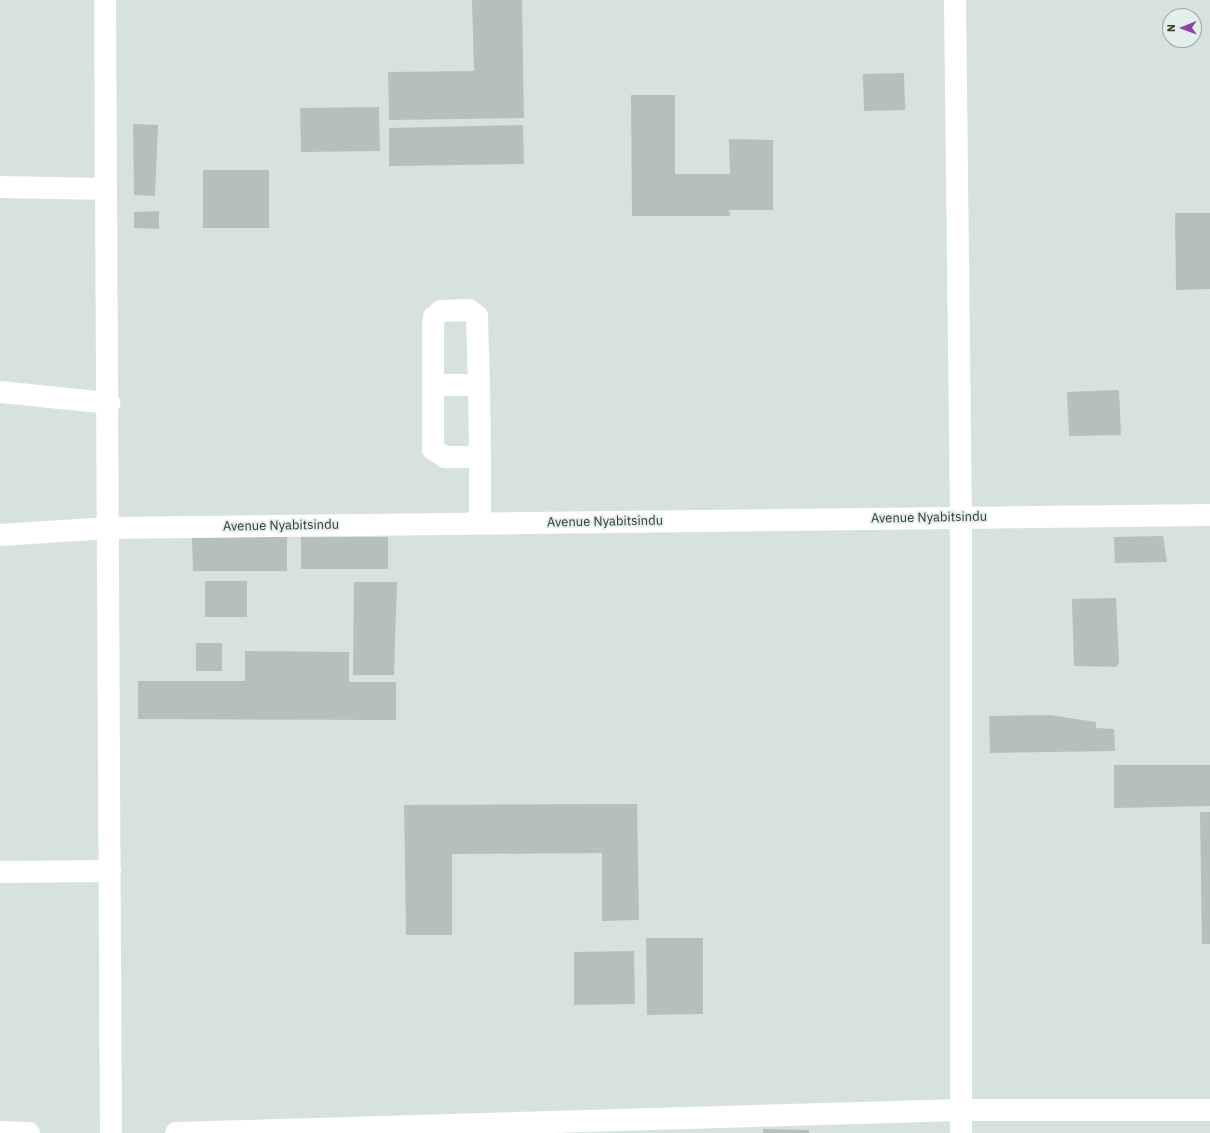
<!DOCTYPE html>
<html>
<head>
<meta charset="utf-8">
<style>
	body { margin:0 }
	#map { position:relative; width:1210px; height:1133px; overflow:hidden; background:#d5e2de; font-family:"IBM Plex Sans",sans-serif }
	div>[style] { position:absolute }
	.building>* { inset:0; background:#b3c0bc }
	.minor>* { height:22px; margin:-11px; padding:0 11px; transform-origin:11px; border-radius:11px; background:#fff }
	span { translate:-50% -50%; white-space:nowrap; text-align:center; line-height:1.15; -webkit-text-stroke:3.5px #e2efeb; paint-order:stroke }
	.street-label { font-size:13px; color:#333836 }
	.north { position:absolute; left:1162px; top:8px; width:40px; height:40px; box-sizing:border-box; background:#e2efeb; border:1px solid #9ca6a3; border-radius:50%; rotate:269deg; font-size:11px; font-weight:700; line-height:16px; text-align:center; color:#333836 }
	.north::after { content:''; display:block; margin:auto; width:14px; height:18px; background:#923eab; clip-path:polygon(50% 0,100% 100%,50% 72%,0 100%) }
</style>
</head>
<body>
<div id="map">
	<div class="building">
		<div style="clip-path:polygon(472px 0,522px 0,524px 118px,389px 120px,388px 72px,474px 71px)"></div>
		<div style="clip-path:polygon(904px 73px,905px 110px,864px 111px,863px 74px)"></div>
		<div style="clip-path:polygon(631px 95px,675px 95px,675px 174px,730px 174px,729px 139px,773px 140px,773px 210px,729px 210px,730px 216px,632px 216px)"></div>
		<div style="clip-path:polygon(379px 107px,380px 151px,301px 152px,300px 108px)"></div>
		<div style="clip-path:polygon(133px 124px,158px 125px,155px 196px,134px 195px)"></div>
		<div style="clip-path:polygon(523px 125px,524px 164px,389px 166px,389px 128px)"></div>
		<div style="clip-path:polygon(203px 170px,269px 170px,269px 228px,203px 228px)"></div>
		<div style="clip-path:polygon(159px 211px,159px 229px,134px 228px,134px 212px)"></div>
		<div style="clip-path:polygon(1175px 213px,1210px 213px,1210px 289px,1176px 290px)"></div>
		<div style="clip-path:polygon(1119px 390px,1121px 435px,1069px 436px,1067px 392px)"></div>
		<div style="clip-path:polygon(192px 536px,287px 537px,287px 571px,193px 571px)"></div>
		<div style="clip-path:polygon(1163px 536px,1167px 562px,1115px 563px,1114px 537px)"></div>
		<div style="clip-path:polygon(301px 537px,388px 537px,388px 569px,301px 569px)"></div>
		<div style="clip-path:polygon(205px 581px,247px 581px,247px 617px,205px 617px)"></div>
		<div style="clip-path:polygon(354px 582px,397px 582px,394px 675px,353px 675px)"></div>
		<div style="clip-path:polygon(1116px 598px,1119px 663px,1116px 667px,1074px 666px,1072px 599px)"></div>
		<div style="clip-path:polygon(196px 643px,222px 643px,222px 671px,196px 671px)"></div>
		<div style="clip-path:polygon(245px 651px,349px 652px,349px 682px,396px 682px,396px 720px,138px 719px,138px 681px,245px 681px)"></div>
		<div style="clip-path:polygon(1050px 715px,1096px 722px,1096px 728px,1114px 729px,1115px 751px,990px 753px,989px 716px)"></div>
		<div style="clip-path:polygon(1114px 765px,1210px 765px,1210px 806px,1114px 808px)"></div>
		<div style="clip-path:polygon(637px 804px,639px 920px,602px 921px,602px 853px,452px 854px,452px 935px,406px 935px,404px 805px)"></div>
		<div style="clip-path:polygon(1200px 812px,1210px 812px,1210px 944px,1202px 944px)"></div>
		<div style="clip-path:polygon(646px 938px,703px 938px,703px 1014px,647px 1015px)"></div>
		<div style="clip-path:polygon(634px 951px,635px 1004px,574px 1005px,574px 952px)"></div>
		<div style="clip-path:polygon(763px 1129px,809px 1130px,809px 1133px,763px 1133px)"></div>
	</div>
	<div class="minor">
		<div style="left:105px;top:0;width:1133px;rotate:89.7deg"></div>
		<div style="left:955px;top:0;width:517px;rotate:89.34deg"></div>
		<div style="left:961px;top:517px;width:616px;rotate:90deg"></div>
		<div style="left:0;top:187px;width:106px;rotate:1.1deg"></div>
		<div style="left:433px;top:385px;width:46px"></div>
		<div style="left:0;top:392px;width:110px;rotate:5.8deg"></div>
		<div style="left:480px;top:523px;width:66px;rotate:-90deg"></div>
		<div style="left:480px;top:457px;width:72px;rotate:-90.8deg"></div>
		<div style="left:479px;top:385px;width:69px;rotate:-91.7deg"></div>
		<div style="left:477px;top:316px;width:10px;rotate:-143deg"></div>
		<div style="left:469px;top:310px;width:28px;rotate:178deg"></div>
		<div style="left:441px;top:311px;width:9px;rotate:139deg"></div>
		<div style="left:434px;top:317px;width:8px;rotate:97deg"></div>
		<div style="left:433px;top:325px;width:124px;rotate:90deg"></div>
		<div style="left:433px;top:449px;width:14px;rotate:34deg"></div>
		<div style="left:445px;top:457px;width:35px"></div>
		<div style="left:0;top:535px;width:109px;rotate:-3.7deg"></div>
		<div style="left:109px;top:528px;width:1101px;rotate:-0.68deg"></div>
		<div style="left:0;top:872px;width:110px;rotate:-0.5deg"></div>
		<div style="left:0;top:1132px;width:29px;rotate:2deg"></div>
		<div style="left:176px;top:1133px;width:786px;rotate:-1.68deg"></div>
		<div style="left:962px;top:1110px;width:248px"></div>
	</div>
	<div class="street-label">
		<span style="left:929px;top:518px;rotate:-1deg">Avenue Nyabitsindu</span>
		<span style="left:605px;top:522px;rotate:-1deg">Avenue Nyabitsindu</span>
		<span style="left:281px;top:526px;rotate:-1deg">Avenue Nyabitsindu</span>
	</div>
	<div class="north">N</div>
</div>
</body>
</html>
